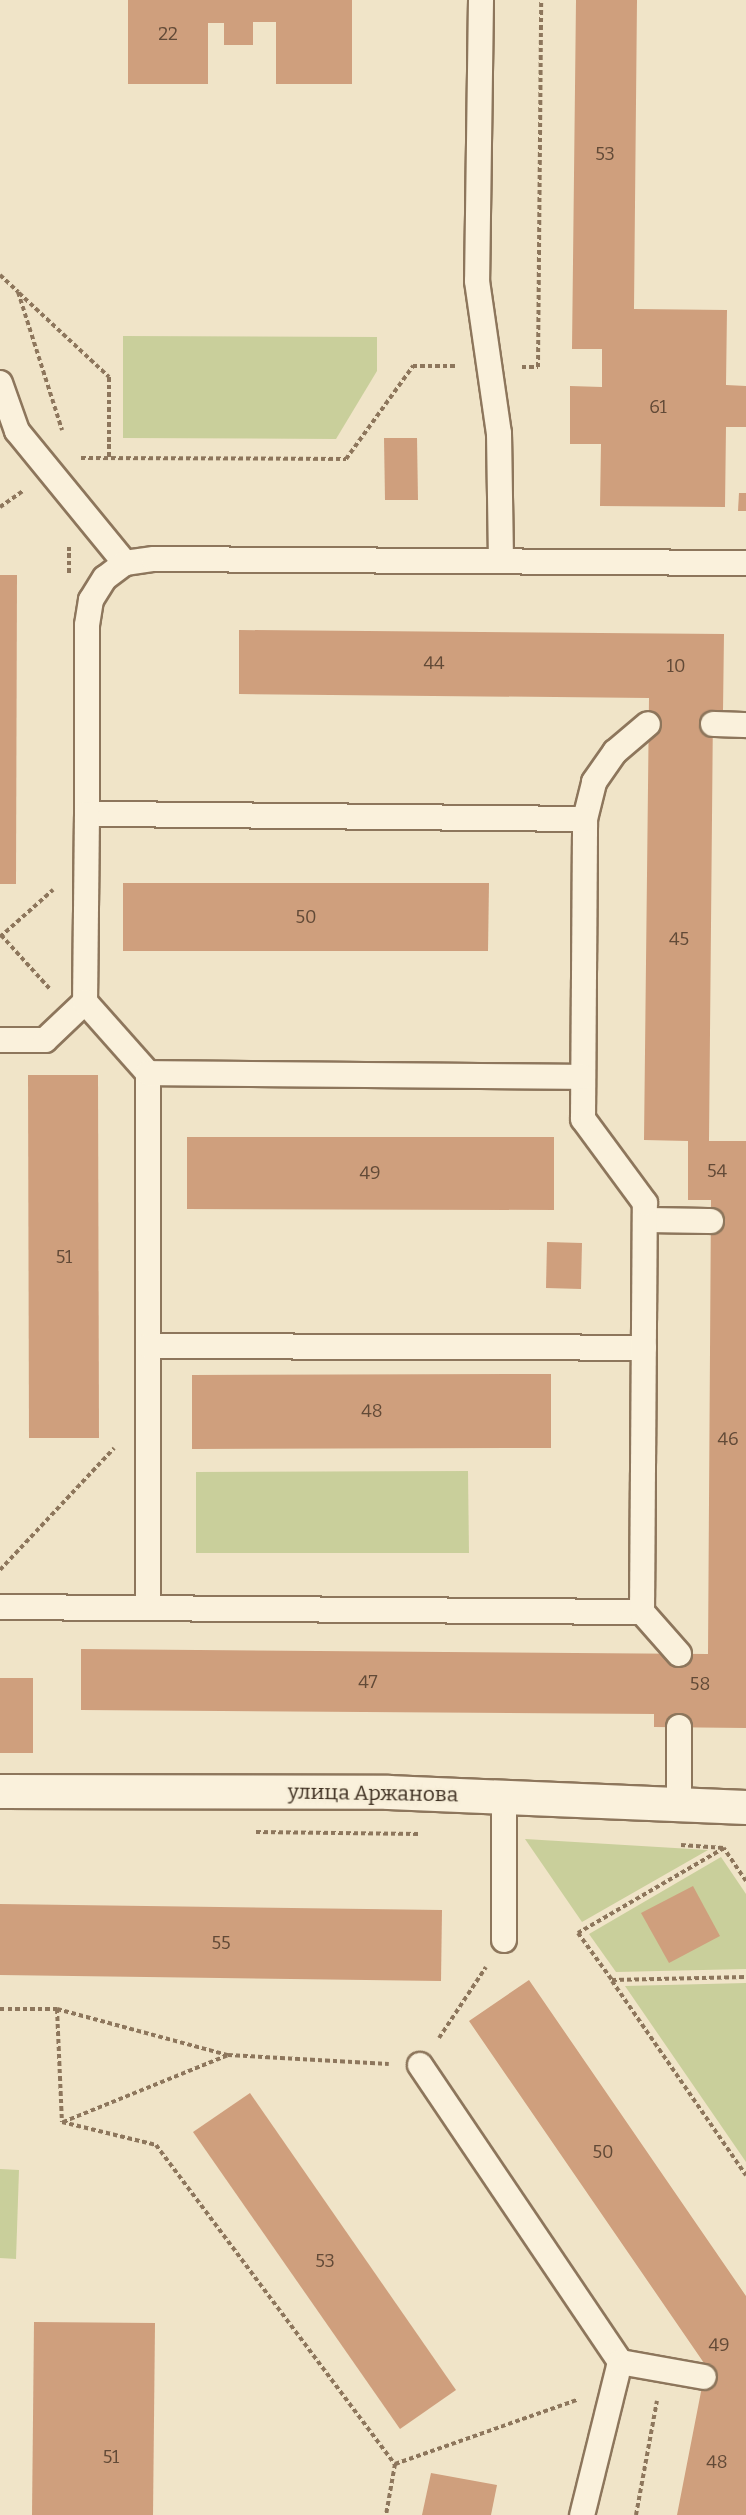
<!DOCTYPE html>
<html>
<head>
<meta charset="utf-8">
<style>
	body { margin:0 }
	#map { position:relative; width:746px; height:2515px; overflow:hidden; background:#f0e4c8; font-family:Bitter,serif }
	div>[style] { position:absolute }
	.green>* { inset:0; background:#c9cf9b }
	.building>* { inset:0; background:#cf9f7d }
	.path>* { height:4px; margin-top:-2px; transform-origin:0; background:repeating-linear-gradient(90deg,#8d765c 0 4.5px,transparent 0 7.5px) }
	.roads { filter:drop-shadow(2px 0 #8d765c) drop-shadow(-2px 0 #8d765c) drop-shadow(0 2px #8d765c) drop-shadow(0 -2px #8d765c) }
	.service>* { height:24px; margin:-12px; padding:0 12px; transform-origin:12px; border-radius:12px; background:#faf1dc }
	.minor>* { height:33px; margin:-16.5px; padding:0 16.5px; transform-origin:16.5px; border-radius:16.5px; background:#faf1dc }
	span { translate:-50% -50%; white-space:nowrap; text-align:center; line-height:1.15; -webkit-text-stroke:4.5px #f7eed8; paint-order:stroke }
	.number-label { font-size:18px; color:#624a37 }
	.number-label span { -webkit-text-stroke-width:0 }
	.street-label { font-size:21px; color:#3d2e20 }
</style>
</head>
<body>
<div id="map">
	<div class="green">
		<div style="clip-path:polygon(123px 336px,377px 337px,377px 371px,336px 439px,123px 438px)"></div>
		<div style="clip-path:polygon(468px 1471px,469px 1553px,196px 1553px,196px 1472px)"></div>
		<div style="clip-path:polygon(525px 1839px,708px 1850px,582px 1922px)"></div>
		<div style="clip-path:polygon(721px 1857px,746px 1894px,746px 1969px,616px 1972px,589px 1934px)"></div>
		<div style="clip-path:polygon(746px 1983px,746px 2162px,625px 1986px)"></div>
		<div style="clip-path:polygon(0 2169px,19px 2170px,16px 2259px,0 2258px)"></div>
	</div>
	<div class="building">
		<div style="clip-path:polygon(128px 0,352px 0,352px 84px,276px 84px,276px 22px,253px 22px,253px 45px,224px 45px,224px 23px,208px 23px,208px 84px,128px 84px)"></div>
		<div style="clip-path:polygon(576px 0,637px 0,634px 309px,727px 310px,726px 385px,746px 386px,746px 427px,726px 427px,725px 507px,600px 506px,601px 444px,570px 444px,570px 386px,602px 387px,602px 349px,572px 349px)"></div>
		<div style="clip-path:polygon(384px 438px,417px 438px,418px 500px,385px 500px)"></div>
		<div style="clip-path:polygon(739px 493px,746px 493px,746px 511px,738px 511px)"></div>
		<div style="clip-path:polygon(0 575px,17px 575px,16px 884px,0 884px)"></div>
		<div style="clip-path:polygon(239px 630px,724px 634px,723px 711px,713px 710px,709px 1141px,746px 1141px,746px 1728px,654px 1727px,654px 1714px,81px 1710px,81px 1649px,708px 1654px,711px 1200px,688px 1200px,688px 1141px,644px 1140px,649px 698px,239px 694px)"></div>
		<div style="clip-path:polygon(123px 883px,489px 883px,488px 951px,123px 951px)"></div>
		<div style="clip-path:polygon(28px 1075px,98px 1075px,99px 1438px,29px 1438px)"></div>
		<div style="clip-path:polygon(187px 1137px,554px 1137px,554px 1210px,187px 1209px)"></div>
		<div style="clip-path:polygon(547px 1242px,582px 1243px,581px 1289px,546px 1288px)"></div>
		<div style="clip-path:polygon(551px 1374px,551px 1448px,192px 1449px,192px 1375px)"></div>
		<div style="clip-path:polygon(0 1678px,33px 1678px,33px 1753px,0 1753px)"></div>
		<div style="clip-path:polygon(693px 1886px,720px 1936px,669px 1963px,641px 1913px)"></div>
		<div style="clip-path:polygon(0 1904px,442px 1910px,441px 1981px,0 1975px)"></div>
		<div style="clip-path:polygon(529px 1980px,746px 2296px,746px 2515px,677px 2515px,706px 2366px,469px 2021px)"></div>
		<div style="clip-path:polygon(250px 2093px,456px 2390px,400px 2429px,193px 2132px)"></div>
		<div style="clip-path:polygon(34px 2322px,155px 2323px,153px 2515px,32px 2515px)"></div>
		<div style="clip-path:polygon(431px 2473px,497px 2485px,491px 2515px,422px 2515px)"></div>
	</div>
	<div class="path">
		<div style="left:0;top:275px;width:25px;rotate:43deg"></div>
		<div style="left:18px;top:292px;width:145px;rotate:72.3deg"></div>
		<div style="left:19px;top:293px;width:123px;rotate:43deg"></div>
		<div style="left:109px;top:377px;width:81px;rotate:90deg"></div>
		<div style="left:522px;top:367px;width:16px"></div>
		<div style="left:538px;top:367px;width:367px;rotate:-89.5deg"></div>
		<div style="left:81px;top:458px;width:265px;rotate:0.2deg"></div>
		<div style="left:346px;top:459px;width:115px;rotate:-54.2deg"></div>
		<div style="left:413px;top:366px;width:45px"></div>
		<div style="left:0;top:507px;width:29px;rotate:-35deg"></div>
		<div style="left:69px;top:573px;width:26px;rotate:-90deg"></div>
		<div style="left:1px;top:935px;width:73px;rotate:47.8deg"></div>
		<div style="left:0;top:937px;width:71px;rotate:-41.6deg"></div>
		<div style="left:0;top:1570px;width:167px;rotate:-46.9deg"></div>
		<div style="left:256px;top:1832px;width:163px;rotate:0.7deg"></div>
		<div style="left:681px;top:1845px;width:43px;rotate:4deg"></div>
		<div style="left:746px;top:1881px;width:40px;rotate:-124deg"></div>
		<div style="left:724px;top:1848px;width:169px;rotate:149.8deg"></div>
		<div style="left:578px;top:1933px;width:58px;rotate:54.1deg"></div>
		<div style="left:612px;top:1980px;width:134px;rotate:-1.3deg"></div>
		<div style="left:612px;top:1981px;width:236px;rotate:55.4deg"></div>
		<div style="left:0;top:2009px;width:57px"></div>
		<div style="left:57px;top:2009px;width:177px;rotate:15.1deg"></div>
		<div style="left:228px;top:2055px;width:161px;rotate:3.2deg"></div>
		<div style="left:57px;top:2009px;width:113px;rotate:87.5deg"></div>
		<div style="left:62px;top:2122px;width:97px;rotate:13.7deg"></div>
		<div style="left:156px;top:2145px;width:399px;rotate:53.2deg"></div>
		<div style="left:395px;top:2464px;width:52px;rotate:100deg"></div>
		<div style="left:439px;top:2038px;width:85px;rotate:-56.5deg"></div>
		<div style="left:63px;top:2122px;width:178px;rotate:-22.1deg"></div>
		<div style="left:395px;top:2464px;width:193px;rotate:-19.4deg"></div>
		<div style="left:636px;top:2515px;width:116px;rotate:-79.6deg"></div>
	</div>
	<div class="roads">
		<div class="service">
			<div style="left:481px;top:0;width:281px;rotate:90.8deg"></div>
			<div style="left:477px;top:281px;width:154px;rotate:81.8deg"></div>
			<div style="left:499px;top:433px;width:128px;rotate:89.1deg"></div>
			<div style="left:0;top:383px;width:51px;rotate:70.5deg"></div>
			<div style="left:17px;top:431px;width:171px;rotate:50.7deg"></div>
			<div style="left:713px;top:724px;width:33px;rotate:2deg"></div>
			<div style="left:87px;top:814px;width:189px;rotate:-90deg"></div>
			<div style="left:87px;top:625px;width:25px;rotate:-81deg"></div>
			<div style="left:91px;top:600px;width:26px;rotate:-58deg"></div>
			<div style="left:105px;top:578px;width:25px;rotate:-37deg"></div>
			<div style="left:125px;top:563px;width:29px;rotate:-8deg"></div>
			<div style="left:154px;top:559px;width:592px;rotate:0.39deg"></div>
			<div style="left:585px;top:819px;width:38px;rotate:-76deg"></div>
			<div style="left:594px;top:782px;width:37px;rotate:-55deg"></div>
			<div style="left:615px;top:752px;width:43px;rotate:-40.3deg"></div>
			<div style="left:0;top:1040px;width:45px"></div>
			<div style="left:45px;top:1040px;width:55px;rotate:-43.5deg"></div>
			<div style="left:148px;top:1073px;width:535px;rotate:90deg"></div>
			<div style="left:645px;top:1220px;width:66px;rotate:0.9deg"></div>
			<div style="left:148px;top:1346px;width:496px;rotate:0.2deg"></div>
			<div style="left:0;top:1607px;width:642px;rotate:0.45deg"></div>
			<div style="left:642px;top:1612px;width:409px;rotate:-89.6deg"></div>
			<div style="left:645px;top:1203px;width:104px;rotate:-126.4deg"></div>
			<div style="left:583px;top:1119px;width:300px;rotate:-89.6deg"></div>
			<div style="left:585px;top:819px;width:498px;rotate:-179.4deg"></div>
			<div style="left:87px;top:814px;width:188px;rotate:90.6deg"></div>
			<div style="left:85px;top:1002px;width:95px;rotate:48.4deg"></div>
			<div style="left:148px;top:1073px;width:435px;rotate:0.5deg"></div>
			<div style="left:642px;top:1612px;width:56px;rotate:48.6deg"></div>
			<div style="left:679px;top:1727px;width:77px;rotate:90deg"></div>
			<div style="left:504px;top:1796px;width:144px;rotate:90deg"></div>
			<div style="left:420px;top:2065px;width:358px;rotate:56deg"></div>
			<div style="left:620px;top:2362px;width:158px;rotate:103.9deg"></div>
			<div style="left:620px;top:2362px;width:85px;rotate:10.1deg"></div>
		</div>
		<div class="minor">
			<div style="left:0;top:1791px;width:388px;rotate:0.1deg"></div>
			<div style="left:388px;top:1792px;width:358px;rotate:2.4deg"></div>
		</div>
	</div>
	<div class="number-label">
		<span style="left:168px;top:34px">22</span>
		<span style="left:605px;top:154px">53</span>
		<span style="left:658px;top:407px">61</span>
		<span style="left:434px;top:663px">44</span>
		<span style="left:676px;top:666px">10</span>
		<span style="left:306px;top:917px">50</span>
		<span style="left:679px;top:939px">45</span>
		<span style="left:717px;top:1171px">54</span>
		<span style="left:370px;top:1173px">49</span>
		<span style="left:64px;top:1257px">51</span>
		<span style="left:372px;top:1411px">48</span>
		<span style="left:728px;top:1439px">46</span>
		<span style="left:368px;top:1682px">47</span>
		<span style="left:700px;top:1684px">58</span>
		<span style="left:221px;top:1943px">55</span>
		<span style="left:603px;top:2152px">50</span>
		<span style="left:325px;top:2261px">53</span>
		<span style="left:719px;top:2345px">49</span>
		<span style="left:111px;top:2457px">51</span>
		<span style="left:717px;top:2462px">48</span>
	</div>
	<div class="street-label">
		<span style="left:373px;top:1793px;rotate:1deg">улица Аржанова</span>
	</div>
</div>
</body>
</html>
